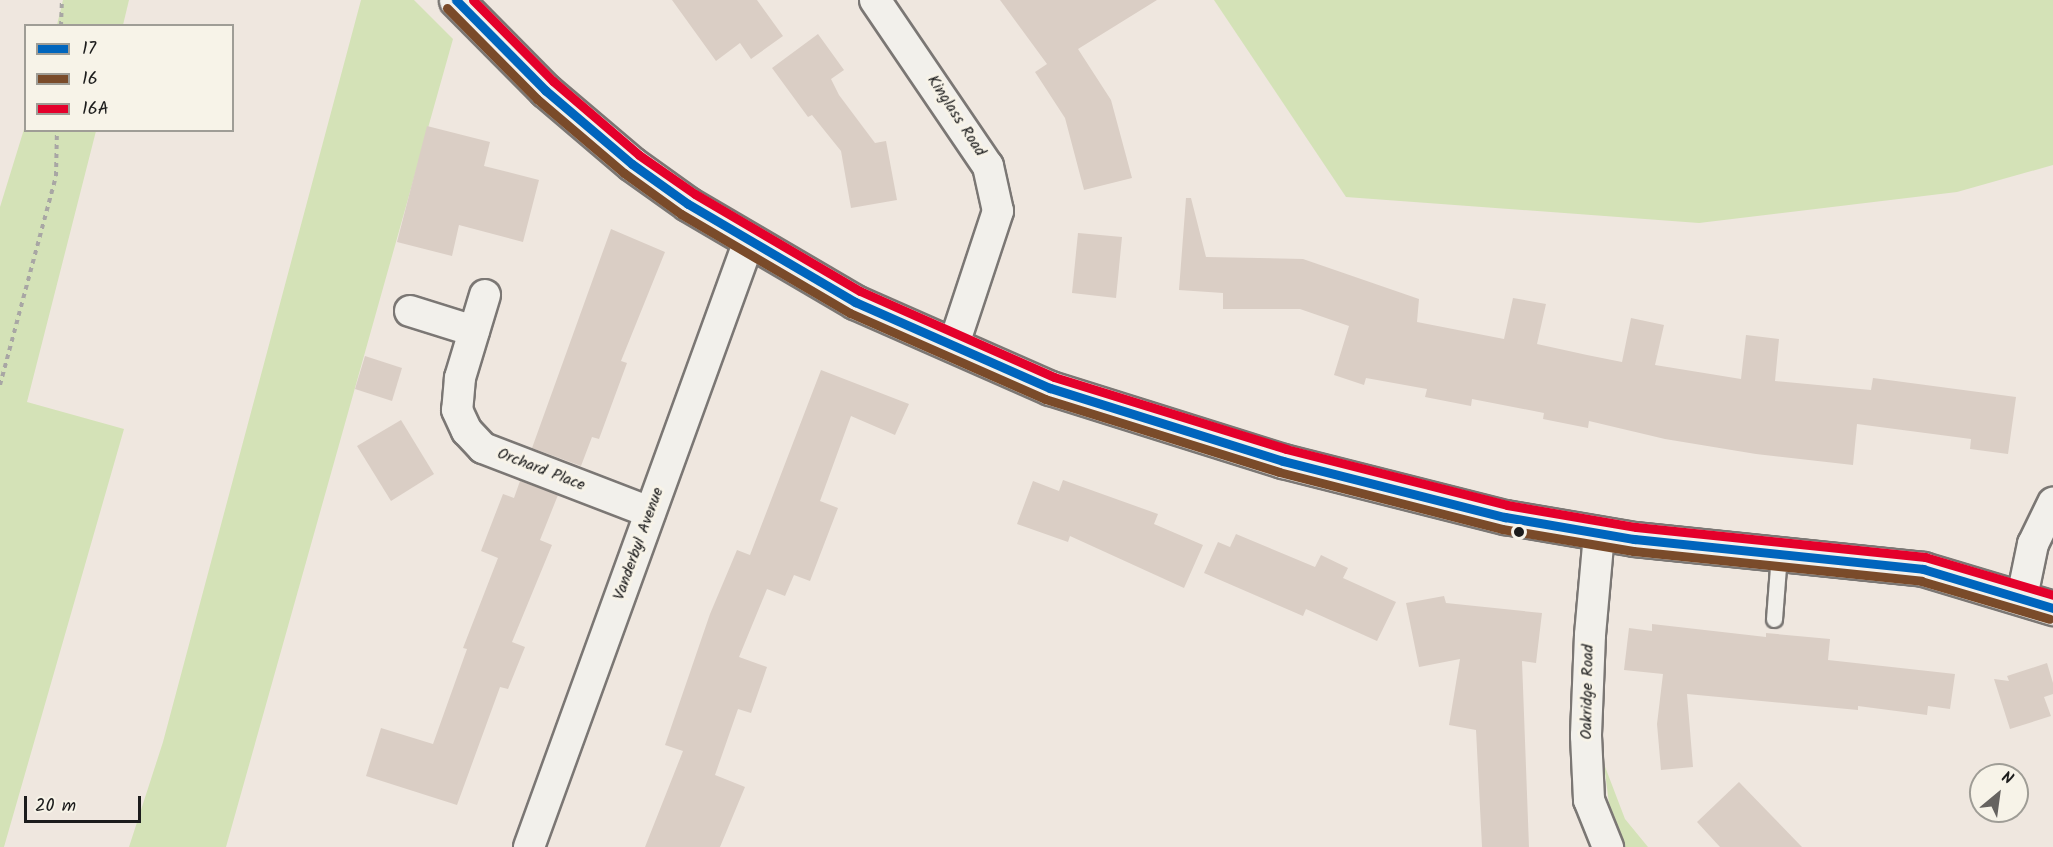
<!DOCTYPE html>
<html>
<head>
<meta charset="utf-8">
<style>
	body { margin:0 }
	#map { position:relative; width:2053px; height:847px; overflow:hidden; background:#efe7df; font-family:Kalam,sans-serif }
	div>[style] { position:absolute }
	.green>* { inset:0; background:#d4e2b7 }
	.building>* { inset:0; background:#dacec5 }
	.path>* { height:4px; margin-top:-2px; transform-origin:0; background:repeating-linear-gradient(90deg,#a8a6a4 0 4.5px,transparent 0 9px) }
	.roads { filter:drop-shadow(2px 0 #7b7774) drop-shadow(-2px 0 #7b7774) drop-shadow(0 2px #7b7774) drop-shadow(0 -2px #7b7774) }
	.service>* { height:15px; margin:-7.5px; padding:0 7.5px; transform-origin:7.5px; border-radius:7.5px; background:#f2f0eb }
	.minor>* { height:30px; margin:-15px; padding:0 15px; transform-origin:15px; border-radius:15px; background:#f2f0eb }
	.secondary>* { height:33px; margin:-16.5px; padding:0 16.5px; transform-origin:16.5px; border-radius:16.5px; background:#f2f0eb }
	.bus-1>* { height:9px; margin:-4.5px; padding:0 4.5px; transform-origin:4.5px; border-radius:4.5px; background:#0065bd }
	.bus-2>* { height:9px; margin:-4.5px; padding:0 4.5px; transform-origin:4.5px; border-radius:4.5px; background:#7a4b2a }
	.bus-3>* { height:9px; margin:-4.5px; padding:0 4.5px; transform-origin:4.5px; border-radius:4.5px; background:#e4002b }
	.dots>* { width:16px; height:16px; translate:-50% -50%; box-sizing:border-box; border:3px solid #f7f3e8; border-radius:50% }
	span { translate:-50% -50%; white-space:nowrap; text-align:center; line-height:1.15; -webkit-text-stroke:6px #f7f3e8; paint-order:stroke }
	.street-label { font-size:16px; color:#1c1c1c }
	.legend { position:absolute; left:24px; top:24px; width:210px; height:108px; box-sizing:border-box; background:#f7f3e8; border:2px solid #9f9d96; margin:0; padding:8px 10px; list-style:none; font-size:18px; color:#1c1c1c }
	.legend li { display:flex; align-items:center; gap:12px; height:30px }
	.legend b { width:30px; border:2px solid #9f9d96 }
	.north { position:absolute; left:1969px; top:763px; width:60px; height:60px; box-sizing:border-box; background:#f7f3e8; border:2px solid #9f9d96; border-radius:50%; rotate:29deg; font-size:16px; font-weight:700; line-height:24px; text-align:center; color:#1c1c1c }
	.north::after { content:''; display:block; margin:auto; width:21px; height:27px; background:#666360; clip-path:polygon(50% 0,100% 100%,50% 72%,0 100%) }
	.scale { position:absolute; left:24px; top:796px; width:117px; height:27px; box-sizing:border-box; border:3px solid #1c1c1c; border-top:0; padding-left:8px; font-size:18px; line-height:21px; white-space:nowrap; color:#1c1c1c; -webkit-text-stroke:4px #f7f3e8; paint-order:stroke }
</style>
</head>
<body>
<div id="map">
	<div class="green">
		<div style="clip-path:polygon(63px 0,129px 0,123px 25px,57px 25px)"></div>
		<div style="clip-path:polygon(361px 0,414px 0,453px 39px,226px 847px,129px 847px,163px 742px)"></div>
		<div style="clip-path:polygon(1214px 0,2053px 0,2053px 165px,1957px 192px,1699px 223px,1346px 197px)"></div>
		<div style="clip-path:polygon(25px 126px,26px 130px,96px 131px,27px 402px,124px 429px,4px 847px,0 847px,0 207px)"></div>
		<div style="clip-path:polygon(1604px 764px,1625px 819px,1648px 847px,1624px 847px,1610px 812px)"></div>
	</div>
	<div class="building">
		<div style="clip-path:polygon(672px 0,757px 0,783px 36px,751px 59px,740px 43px,716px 61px)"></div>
		<div style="clip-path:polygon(1000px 0,1157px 0,1078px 49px,1111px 100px,1132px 178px,1084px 190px,1065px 118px,1035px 72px,1047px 64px)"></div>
		<div style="clip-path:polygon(818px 34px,844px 70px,831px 79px,839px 95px,875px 143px,886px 141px,897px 200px,851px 208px,841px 151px,812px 115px,808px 117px,772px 68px)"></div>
		<div style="clip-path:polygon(427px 126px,490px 142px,484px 166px,539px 180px,523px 242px,459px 225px,452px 256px,397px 242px)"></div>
		<div style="clip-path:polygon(1186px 198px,1191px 198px,1206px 257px,1303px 259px,1419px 299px,1417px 322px,1504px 339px,1513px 298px,1546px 304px,1537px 344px,1587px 355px,1622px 362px,1631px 318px,1664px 325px,1655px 365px,1741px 379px,1746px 335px,1779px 339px,1775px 381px,1871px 390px,1873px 378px,2016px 397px,2008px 454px,1970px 449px,1971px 439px,1857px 424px,1853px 465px,1756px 454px,1665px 439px,1589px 421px,1588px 428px,1543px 419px,1544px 413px,1472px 399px,1471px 406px,1425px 397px,1427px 389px,1366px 378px,1364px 385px,1334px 375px,1349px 326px,1300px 309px,1223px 309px,1223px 293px,1179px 290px)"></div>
		<div style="clip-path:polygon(611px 229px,665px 252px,621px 361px,627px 363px,599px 439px,592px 437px,581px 466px,532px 448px)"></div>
		<div style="clip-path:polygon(1078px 233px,1122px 237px,1116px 298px,1072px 293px)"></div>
		<div style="clip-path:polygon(365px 356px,402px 368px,392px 401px,355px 389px)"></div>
		<div style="clip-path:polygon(821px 370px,909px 404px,895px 435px,851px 416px,820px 501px,838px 508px,810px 581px,794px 575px,785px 596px,767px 589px,739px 657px,767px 667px,751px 713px,738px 709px,715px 775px,745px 787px,720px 847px,645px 847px,683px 751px,665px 745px,710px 614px,737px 550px,750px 555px)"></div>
		<div style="clip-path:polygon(401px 420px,434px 474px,391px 501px,357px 446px)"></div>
		<div style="clip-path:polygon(1063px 480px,1158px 514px,1154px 524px,1203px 545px,1184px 588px,1070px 536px,1068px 542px,1017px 524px,1033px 481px,1059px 491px)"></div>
		<div style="clip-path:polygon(520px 481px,558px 495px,540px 540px,552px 545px,512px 642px,525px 647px,508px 689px,500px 687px,457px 805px,366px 776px,381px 728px,433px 744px,467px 649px,463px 648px,498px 558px,481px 551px,503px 494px,514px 498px)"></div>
		<div style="clip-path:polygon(1236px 534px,1315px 567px,1321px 555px,1348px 568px,1343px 578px,1396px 602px,1377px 641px,1306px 609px,1303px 616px,1204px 573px,1218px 542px,1230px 547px)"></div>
		<div style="clip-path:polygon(1444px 596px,1446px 603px,1542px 613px,1536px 663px,1522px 661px,1529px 847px,1482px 847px,1476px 730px,1449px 725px,1460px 659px,1419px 667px,1406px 603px)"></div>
		<div style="clip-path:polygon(1652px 624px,1766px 637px,1766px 633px,1830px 639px,1828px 660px,1955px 674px,1950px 709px,1928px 706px,1927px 715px,1858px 706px,1858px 710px,1687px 694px,1693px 767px,1661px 770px,1657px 724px,1663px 674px,1624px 670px,1629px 628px,1652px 631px)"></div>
		<div style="clip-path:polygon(2047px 663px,2053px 683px,2053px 694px,2044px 697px,2051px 716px,2010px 729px,1994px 679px,2009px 681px,2007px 676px)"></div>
		<div style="clip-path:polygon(1739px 782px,1802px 847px,1720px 847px,1697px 822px)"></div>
	</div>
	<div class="path">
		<div style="left:61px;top:26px;width:26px;rotate:-88deg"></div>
		<div style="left:0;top:385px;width:216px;rotate:-75deg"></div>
		<div style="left:56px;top:176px;width:46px;rotate:-88.8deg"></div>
	</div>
	<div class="roads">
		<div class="service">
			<div style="left:1774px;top:619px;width:65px;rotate:-85.6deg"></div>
		</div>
		<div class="minor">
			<div style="left:875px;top:0;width:201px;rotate:55.8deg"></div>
			<div style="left:988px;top:166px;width:46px;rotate:77.5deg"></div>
			<div style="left:998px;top:211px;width:143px;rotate:108.3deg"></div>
			<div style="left:485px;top:295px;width:87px;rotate:106.8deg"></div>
			<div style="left:460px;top:378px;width:32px;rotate:95deg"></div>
			<div style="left:457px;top:410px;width:23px;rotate:65deg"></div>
			<div style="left:467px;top:431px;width:23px;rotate:47deg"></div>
			<div style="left:483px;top:448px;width:179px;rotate:21deg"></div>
			<div style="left:410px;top:311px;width:67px;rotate:17.4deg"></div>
			<div style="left:1599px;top:534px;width:101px;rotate:95.1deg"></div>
			<div style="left:1590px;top:635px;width:101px;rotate:92.3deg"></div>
			<div style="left:1586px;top:736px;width:64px;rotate:87.3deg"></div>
			<div style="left:1589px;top:800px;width:51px;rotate:68deg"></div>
			<div style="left:2022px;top:597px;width:54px;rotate:-78.3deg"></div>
			<div style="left:2033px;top:544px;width:46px;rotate:-64deg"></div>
			<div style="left:529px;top:847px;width:645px;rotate:-70.05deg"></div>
		</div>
		<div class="secondary">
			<div style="left:456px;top:0;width:127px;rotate:45.3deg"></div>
			<div style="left:545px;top:90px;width:114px;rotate:40.4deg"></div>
			<div style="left:632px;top:164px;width:69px;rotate:35.5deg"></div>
			<div style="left:688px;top:204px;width:194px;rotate:30.4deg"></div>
			<div style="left:855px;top:302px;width:213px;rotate:23.8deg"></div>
			<div style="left:1050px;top:388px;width:244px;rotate:17.4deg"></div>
			<div style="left:1283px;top:461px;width:229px;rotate:14.2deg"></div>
			<div style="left:1505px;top:517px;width:131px;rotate:9.7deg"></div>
			<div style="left:1634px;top:539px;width:291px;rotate:5.9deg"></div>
			<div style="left:1923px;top:569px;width:136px;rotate:16.7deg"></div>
		</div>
	</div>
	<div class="bus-1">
		<div style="left:456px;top:0;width:127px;rotate:45.3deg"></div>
		<div style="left:545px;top:90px;width:114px;rotate:40.4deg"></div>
		<div style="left:632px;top:164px;width:69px;rotate:35.5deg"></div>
		<div style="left:688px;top:204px;width:194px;rotate:30.4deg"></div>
		<div style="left:855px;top:302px;width:213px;rotate:23.8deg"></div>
		<div style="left:1050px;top:388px;width:244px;rotate:17.4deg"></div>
		<div style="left:1283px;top:461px;width:229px;rotate:14.2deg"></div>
		<div style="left:1505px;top:517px;width:131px;rotate:9.7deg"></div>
		<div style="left:1634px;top:539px;width:291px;rotate:5.9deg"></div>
		<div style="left:1923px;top:569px;width:136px;rotate:16.7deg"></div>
	</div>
	<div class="bus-2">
		<div style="left:447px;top:8px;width:128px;rotate:45.3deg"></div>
		<div style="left:537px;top:99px;width:114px;rotate:40.4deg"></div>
		<div style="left:624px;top:173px;width:70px;rotate:35.7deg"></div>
		<div style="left:681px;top:214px;width:196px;rotate:30.4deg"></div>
		<div style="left:850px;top:313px;width:213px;rotate:23.8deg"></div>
		<div style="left:1045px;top:399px;width:245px;rotate:17.3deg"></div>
		<div style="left:1279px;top:472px;width:230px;rotate:14.3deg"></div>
		<div style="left:1502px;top:529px;width:133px;rotate:9.5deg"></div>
		<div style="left:1633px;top:551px;width:290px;rotate:5.9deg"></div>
		<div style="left:1921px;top:581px;width:134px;rotate:16.4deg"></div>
	</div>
	<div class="bus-3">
		<div style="left:473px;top:0;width:114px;rotate:45.4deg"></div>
		<div style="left:553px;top:81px;width:113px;rotate:40.7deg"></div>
		<div style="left:639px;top:155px;width:68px;rotate:34.9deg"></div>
		<div style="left:695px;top:194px;width:191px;rotate:30.5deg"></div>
		<div style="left:860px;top:291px;width:212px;rotate:23.9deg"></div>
		<div style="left:1054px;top:377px;width:243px;rotate:17.2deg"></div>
		<div style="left:1286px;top:449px;width:228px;rotate:14.2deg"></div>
		<div style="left:1507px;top:505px;width:131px;rotate:9.7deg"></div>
		<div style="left:1636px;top:527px;width:291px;rotate:5.9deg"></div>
		<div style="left:1925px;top:557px;width:134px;rotate:16.5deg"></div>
	</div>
	<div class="dots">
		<div style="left:1519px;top:532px;background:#1c1c1c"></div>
	</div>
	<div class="street-label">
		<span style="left:956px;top:116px;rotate:57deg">Kinglass Road</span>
		<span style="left:541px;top:470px;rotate:21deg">Orchard Place</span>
		<span style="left:639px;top:544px;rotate:-70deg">Vanderbyl Avenue</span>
		<span style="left:1588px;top:692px;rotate:-89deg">Oakridge Road</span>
	</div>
	<ul class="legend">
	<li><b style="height:8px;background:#0065bd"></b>17</li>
	<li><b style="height:8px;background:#7a4b2a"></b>16</li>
	<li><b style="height:8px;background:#e4002b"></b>16A</li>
	</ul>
	<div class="north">N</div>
	<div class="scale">20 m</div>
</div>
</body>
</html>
